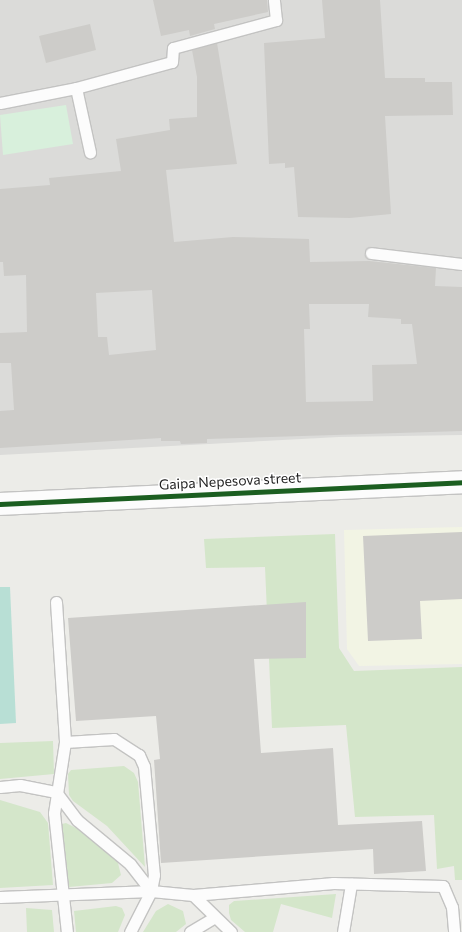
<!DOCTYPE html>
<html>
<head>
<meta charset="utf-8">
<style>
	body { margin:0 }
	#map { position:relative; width:462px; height:932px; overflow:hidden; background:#ecece8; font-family:Commissioner,sans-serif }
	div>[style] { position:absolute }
	.residential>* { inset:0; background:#dbdbd9 }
	.education>* { inset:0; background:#f2f4e4 }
	.grass>* { inset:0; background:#d4e6ca }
	.park>* { inset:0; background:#d8f0dc }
	.pitch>* { inset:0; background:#b8dfd5 }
	.building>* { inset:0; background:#cdccc9 }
	.roads { filter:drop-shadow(1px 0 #c3c3c2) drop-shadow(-1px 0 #c3c3c2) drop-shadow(0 1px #c3c3c2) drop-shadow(0 -1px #c3c3c2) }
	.lane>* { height:11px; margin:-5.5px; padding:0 5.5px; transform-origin:5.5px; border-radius:5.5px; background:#fcfcfc }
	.street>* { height:22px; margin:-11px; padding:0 11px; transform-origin:11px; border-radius:11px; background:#fcfcfc }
	.cycleway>* { height:5px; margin:-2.5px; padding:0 2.5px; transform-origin:2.5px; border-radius:2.5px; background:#1b5e20 }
	span { translate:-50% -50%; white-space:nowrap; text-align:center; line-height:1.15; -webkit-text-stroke:3px #fff; paint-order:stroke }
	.street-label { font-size:14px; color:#1e1e1e }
</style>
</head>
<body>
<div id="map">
	<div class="residential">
		<div style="clip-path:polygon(0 0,462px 0,462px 435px,339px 437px,0 455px)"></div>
	</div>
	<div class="education">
		<div style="clip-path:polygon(462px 527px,462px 664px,359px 666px,347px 649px,344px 530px)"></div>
	</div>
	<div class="grass">
		<div style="clip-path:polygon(335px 534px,339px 648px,354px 671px,462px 667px,462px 880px,455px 880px,454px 866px,437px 869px,434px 815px,355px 817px,346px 725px,272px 728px,265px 567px,206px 568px,204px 539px)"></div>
		<div style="clip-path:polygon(53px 741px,54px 774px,0 779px,0 743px)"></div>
		<div style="clip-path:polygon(124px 766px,134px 773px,138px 782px,145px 867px,107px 826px,73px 801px,69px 795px,68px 774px,71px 770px)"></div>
		<div style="clip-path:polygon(0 800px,40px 812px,48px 823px,53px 885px,0 888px)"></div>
		<div style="clip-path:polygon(66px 823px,80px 830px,110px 855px,118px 863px,121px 875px,112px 883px,69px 887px,62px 824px)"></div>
		<div style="clip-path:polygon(336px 894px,332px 918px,281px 904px,273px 932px,245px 932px,231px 920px,229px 913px,229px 905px,234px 901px)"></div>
		<div style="clip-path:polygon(168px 904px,183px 911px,186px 924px,176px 932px,143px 932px,156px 911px)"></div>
		<div style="clip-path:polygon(116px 906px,122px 908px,125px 915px,118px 932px,76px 932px,74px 911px)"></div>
		<div style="clip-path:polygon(26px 908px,52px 910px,54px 932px,27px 932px)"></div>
	</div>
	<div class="park">
		<div style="clip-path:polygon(66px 105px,73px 144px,3px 155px,0 115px)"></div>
	</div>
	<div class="pitch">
		<div style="clip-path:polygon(0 587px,10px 587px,16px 723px,0 724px)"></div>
	</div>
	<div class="building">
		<div style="clip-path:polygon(153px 0,267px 0,268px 12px,214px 24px,215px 29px,190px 36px,189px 30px,161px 36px)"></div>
		<div style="clip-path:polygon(322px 0,380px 0,385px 78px,425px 78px,425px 82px,452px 82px,453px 115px,385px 116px,391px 214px,350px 218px,298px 217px,294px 167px,285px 168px,285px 163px,269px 164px,264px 43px,325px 38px)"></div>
		<div style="clip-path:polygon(90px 24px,96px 50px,46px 63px,39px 36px)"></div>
		<div style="clip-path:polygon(evenodd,217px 43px,237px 164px,166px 170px,174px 242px,233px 237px,309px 239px,310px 262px,369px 261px,436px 268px,435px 286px,462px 287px,462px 431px,207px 439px,207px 443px,181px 444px,180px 441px,161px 441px,161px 438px,0 448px,0 411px,14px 410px,11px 363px,0 363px,0 333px,27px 332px,26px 275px,4px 276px,3px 262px,0 262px,0 189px,50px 185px,49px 178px,121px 171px,116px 139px,170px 130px,169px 119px,197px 117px,197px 77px,192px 50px,217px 43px,152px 290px,156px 350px,109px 355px,107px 337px,98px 337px,96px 293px,152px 290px,217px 43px,309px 304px,369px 304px,368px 317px,401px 319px,401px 324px,412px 324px,417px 364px,372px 365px,373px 401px,306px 402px,304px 329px,310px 329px,309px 304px)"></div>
		<div style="clip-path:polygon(462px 532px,462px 599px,420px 601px,422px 639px,368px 641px,363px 536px)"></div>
		<div style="clip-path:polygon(306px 602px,306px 658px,254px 659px,261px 753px,333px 748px,338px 825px,422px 821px,426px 871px,374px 874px,373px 849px,161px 863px,154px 760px,160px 759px,156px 716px,76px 721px,68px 618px)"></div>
	</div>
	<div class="roads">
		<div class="lane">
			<div style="left:76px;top:88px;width:66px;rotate:77.7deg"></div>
			<div style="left:0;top:103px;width:77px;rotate:-11.2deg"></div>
			<div style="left:76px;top:88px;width:99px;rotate:-15.2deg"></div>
			<div style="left:172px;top:62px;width:14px;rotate:-86deg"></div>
			<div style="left:173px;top:48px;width:107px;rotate:-15.2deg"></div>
			<div style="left:276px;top:20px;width:20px;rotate:-96deg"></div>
			<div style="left:371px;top:253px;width:92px;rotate:6.9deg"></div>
			<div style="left:56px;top:602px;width:140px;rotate:86.3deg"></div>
			<div style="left:65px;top:742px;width:72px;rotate:98.8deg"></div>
			<div style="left:54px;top:813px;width:120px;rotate:83.8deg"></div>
			<div style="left:65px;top:742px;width:49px;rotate:-3.5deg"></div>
			<div style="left:114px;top:739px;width:30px;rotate:33deg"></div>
			<div style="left:139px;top:755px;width:12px;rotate:66deg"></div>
			<div style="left:144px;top:766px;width:109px;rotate:84.8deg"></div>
			<div style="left:154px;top:875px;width:16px;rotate:101deg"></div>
			<div style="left:151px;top:891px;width:46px;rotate:117.1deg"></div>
			<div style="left:0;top:787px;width:20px;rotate:-6deg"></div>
			<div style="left:20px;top:785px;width:37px;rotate:11deg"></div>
			<div style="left:56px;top:792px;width:35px;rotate:53deg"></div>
			<div style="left:77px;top:820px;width:69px;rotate:39.7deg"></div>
			<div style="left:130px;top:864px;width:34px;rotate:52deg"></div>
			<div style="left:193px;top:895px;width:53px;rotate:44.2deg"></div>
			<div style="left:0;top:897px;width:151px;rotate:-2.3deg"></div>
			<div style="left:151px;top:891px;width:42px;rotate:5.4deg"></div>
			<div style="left:193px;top:895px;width:141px;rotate:-4.9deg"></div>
			<div style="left:333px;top:883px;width:110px;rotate:1.6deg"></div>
			<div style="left:443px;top:886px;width:23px;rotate:67deg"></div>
			<div style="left:452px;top:907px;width:25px;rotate:85deg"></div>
			<div style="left:190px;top:932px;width:27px;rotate:-31deg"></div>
			<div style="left:343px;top:932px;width:49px;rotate:-80.5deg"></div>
		</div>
		<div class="street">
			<div style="left:0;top:504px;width:463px;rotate:-2.7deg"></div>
		</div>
	</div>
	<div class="cycleway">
		<div style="left:0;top:504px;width:463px;rotate:-2.7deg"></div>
	</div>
	<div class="street-label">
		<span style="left:230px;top:481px;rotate:-3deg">Gaipa Nepesova street</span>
	</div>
</div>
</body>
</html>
